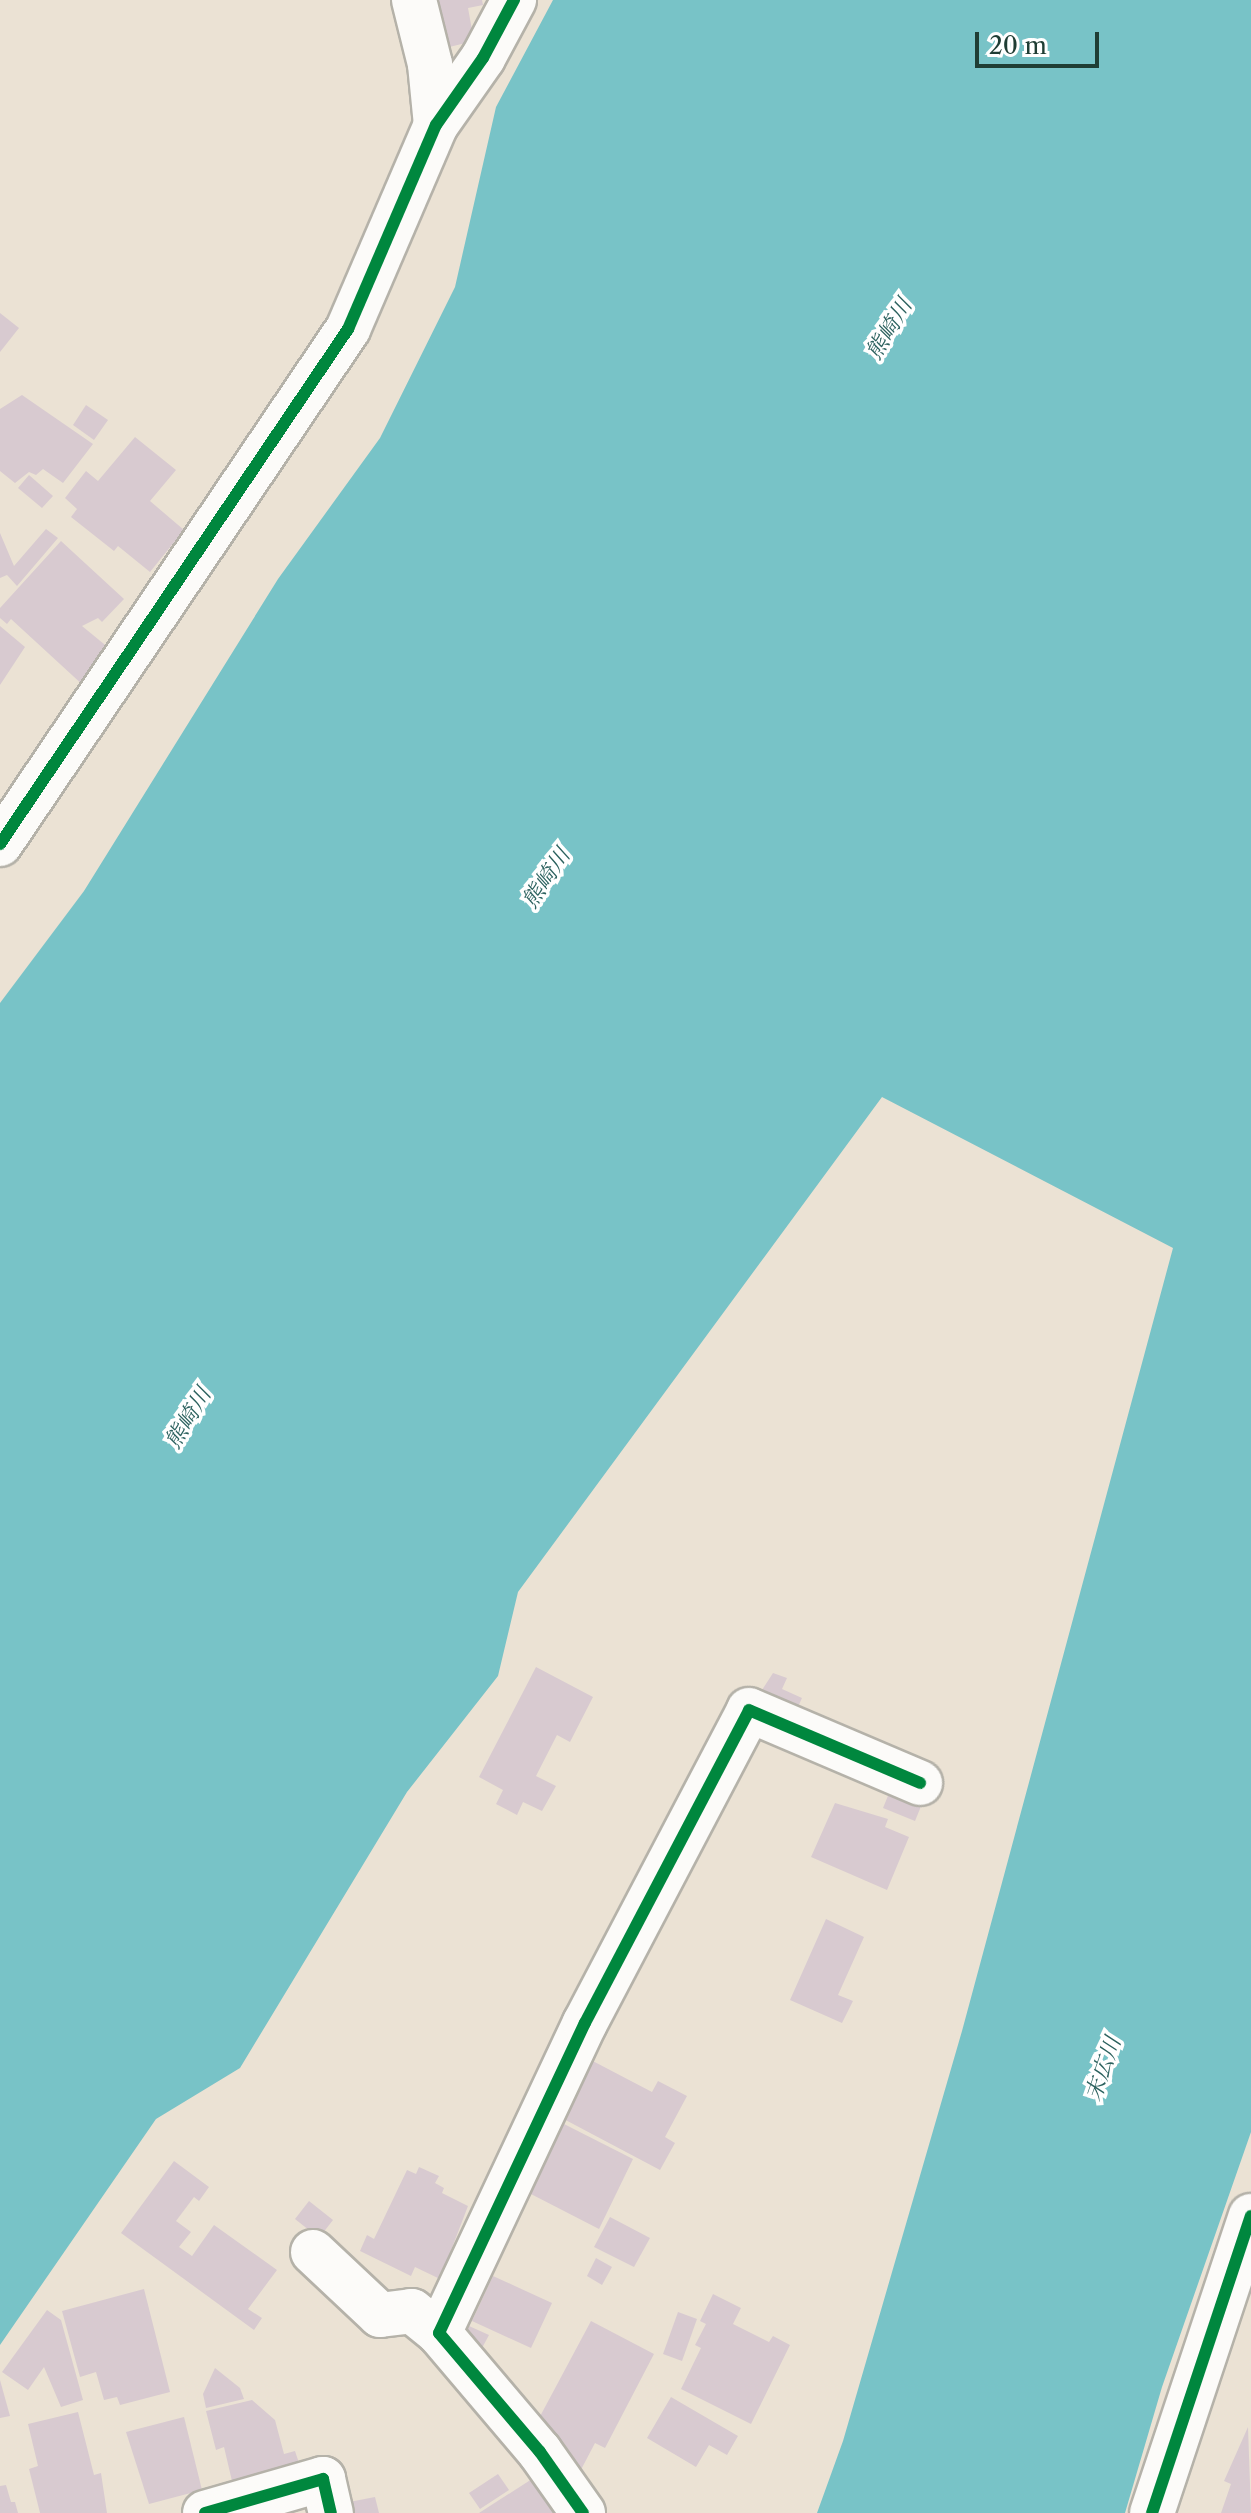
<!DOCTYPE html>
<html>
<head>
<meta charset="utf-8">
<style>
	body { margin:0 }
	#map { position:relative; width:1251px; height:2513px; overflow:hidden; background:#ebe2d4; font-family:"Libre Caslon Text","Noto Serif JP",serif }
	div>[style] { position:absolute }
	.water>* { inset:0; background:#78c3c7 }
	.building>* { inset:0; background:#d8cad0 }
	.roads { filter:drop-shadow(2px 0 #b5b2a9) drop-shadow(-2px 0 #b5b2a9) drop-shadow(0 2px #b5b2a9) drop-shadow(0 -2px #b5b2a9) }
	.minor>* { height:44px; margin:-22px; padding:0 22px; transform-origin:22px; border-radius:22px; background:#fcfbf9 }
	.cycleway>* { height:12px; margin:-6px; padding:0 6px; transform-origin:6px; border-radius:6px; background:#00873e }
	span { translate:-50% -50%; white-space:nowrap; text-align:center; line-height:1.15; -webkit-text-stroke:7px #fff; paint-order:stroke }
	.water-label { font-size:22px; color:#2b615e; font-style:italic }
	.scale { position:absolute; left:975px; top:32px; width:124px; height:36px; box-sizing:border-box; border:4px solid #1f3d34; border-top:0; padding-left:10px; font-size:24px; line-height:28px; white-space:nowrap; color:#1f3d34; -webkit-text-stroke:6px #fff; paint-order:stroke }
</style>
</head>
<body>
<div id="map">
	<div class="water">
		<div style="clip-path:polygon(553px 0,1251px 0,1251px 2132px,1162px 2387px,1125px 2513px,817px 2513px,843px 2441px,962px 2031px,1173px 1248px,882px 1097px,518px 1592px,498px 1676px,407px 1792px,240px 2068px,156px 2119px,0 2345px,0 1003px,84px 891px,278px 579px,380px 438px,455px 287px,496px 107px)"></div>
	</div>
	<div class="building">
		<div style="clip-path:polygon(429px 0,482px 0,483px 5px,468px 8px,474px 41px,441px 49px)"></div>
		<div style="clip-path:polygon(0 313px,19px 328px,0 352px)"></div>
		<div style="clip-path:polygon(22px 395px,93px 444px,63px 483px,43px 469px,36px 475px,29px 472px,15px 483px,0 471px,0 409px)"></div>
		<div style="clip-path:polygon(86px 405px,108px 420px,94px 440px,73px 425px)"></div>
		<div style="clip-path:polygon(135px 437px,176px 470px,150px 501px,184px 530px,150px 572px,118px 546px,114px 551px,71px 517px,77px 509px,65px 498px,86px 471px,98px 481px)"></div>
		<div style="clip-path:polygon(29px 475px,53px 496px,42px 508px,18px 488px)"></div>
		<div style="clip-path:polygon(46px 529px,58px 538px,17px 586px,7px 575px,0 578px,0 533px,14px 566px)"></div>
		<div style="clip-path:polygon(61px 541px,124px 599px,102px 622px,98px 618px,82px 626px,121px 658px,85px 687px,11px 619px,7px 624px,0 618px,0 608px)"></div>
		<div style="clip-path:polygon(0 626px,25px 647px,0 685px)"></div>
		<div style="clip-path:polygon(536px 1667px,593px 1697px,570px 1742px,557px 1735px,536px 1776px,556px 1786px,542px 1811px,523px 1802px,517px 1815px,496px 1804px,503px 1790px,479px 1777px)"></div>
		<div style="clip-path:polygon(773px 1673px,787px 1678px,782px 1689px,802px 1698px,793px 1718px,755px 1701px)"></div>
		<div style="clip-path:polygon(896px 1776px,928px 1789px,915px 1821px,883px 1808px)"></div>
		<div style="clip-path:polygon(835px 1803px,888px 1819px,885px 1827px,909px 1837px,887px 1890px,811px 1857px)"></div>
		<div style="clip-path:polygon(826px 1919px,864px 1937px,838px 1995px,853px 2001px,842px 2023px,790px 2000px)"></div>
		<div style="clip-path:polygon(587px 2058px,652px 2092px,658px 2081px,687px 2096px,665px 2137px,675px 2143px,660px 2170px,558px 2116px)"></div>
		<div style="clip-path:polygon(564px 2124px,633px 2159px,599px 2229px,529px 2193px)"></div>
		<div style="clip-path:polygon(174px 2161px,209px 2187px,199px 2201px,194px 2197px,176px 2221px,191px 2232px,179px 2247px,192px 2256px,214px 2225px,277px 2270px,248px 2309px,262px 2318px,254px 2330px,121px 2233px)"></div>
		<div style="clip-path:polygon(419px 2167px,439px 2176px,435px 2183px,444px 2188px,442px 2193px,468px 2206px,440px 2279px,415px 2267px,411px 2276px,360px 2251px,367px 2235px,374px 2239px,407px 2170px,416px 2174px)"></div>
		<div style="clip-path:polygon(309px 2201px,333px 2220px,319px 2238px,295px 2219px)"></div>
		<div style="clip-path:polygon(610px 2217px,650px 2238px,634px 2267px,594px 2247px)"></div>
		<div style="clip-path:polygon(596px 2258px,612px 2267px,602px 2285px,587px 2276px)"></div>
		<div style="clip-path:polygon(493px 2276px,552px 2303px,531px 2348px,472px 2321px)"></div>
		<div style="clip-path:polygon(144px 2289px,170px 2392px,120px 2405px,117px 2397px,104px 2400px,96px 2372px,80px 2377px,62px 2311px)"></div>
		<div style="clip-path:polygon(713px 2294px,741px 2308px,733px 2324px,769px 2342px,773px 2336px,790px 2345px,751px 2424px,681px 2389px,701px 2348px,695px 2345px,706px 2324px,700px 2321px)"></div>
		<div style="clip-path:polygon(47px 2310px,61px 2320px,83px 2400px,61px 2407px,44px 2367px,28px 2390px,2px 2372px)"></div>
		<div style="clip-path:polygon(678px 2312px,697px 2319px,682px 2361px,663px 2354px)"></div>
		<div style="clip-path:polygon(591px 2321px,654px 2354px,605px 2448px,595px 2443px,574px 2483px,537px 2422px)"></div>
		<div style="clip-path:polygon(469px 2326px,489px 2335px,482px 2348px,463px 2339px)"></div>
		<div style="clip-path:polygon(215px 2368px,240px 2388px,244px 2399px,206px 2408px,203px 2394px)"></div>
		<div style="clip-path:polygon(0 2380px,10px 2416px,0 2418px)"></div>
		<div style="clip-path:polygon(671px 2397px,738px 2436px,727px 2455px,709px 2445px,696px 2467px,647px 2438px)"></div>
		<div style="clip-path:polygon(252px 2400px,275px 2420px,284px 2454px,295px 2451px,302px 2472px,232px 2481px,224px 2447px,216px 2450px,206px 2411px)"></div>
		<div style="clip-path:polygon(78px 2412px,94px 2475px,101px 2473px,107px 2513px,40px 2513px,29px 2469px,38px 2466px,28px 2424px)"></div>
		<div style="clip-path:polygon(184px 2417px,202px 2490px,149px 2504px,126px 2432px)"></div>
		<div style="clip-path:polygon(1248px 2427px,1251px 2513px,1221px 2513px,1231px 2484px,1224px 2481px)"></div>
		<div style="clip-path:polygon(498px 2474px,509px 2490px,480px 2509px,469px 2493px)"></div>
		<div style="clip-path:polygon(532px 2479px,554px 2513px,479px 2513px)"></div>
		<div style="clip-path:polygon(6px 2485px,11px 2502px,15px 2502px,18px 2513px,0 2513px,0 2486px)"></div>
		<div style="clip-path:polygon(375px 2497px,379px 2513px,346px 2513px,344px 2503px)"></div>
	</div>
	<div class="roads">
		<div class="minor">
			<div style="left:414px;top:0;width:66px;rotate:76deg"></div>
			<div style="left:430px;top:64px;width:61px;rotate:84.4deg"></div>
			<div style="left:0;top:844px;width:622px;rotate:-55.95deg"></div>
			<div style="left:348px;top:329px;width:222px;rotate:-66.7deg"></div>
			<div style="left:436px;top:125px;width:82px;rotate:-55deg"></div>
			<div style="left:483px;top:58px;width:66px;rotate:-61.9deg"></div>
			<div style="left:313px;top:2252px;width:92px;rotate:43.2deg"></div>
			<div style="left:380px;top:2315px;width:32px;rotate:-7deg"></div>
			<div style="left:412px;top:2311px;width:35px;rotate:39deg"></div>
			<div style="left:205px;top:2513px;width:123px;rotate:-16.1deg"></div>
			<div style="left:323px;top:2479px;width:35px;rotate:77deg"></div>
			<div style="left:583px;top:2513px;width:75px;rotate:-125.2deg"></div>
			<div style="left:540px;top:2452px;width:156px;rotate:-130.3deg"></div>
			<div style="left:439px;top:2333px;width:343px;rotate:-64.8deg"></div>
			<div style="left:585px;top:2023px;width:353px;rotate:-62.3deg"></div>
			<div style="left:749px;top:1710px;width:186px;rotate:23.1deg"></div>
			<div style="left:1152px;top:2513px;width:313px;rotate:-71.6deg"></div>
		</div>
	</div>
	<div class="cycleway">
		<div style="left:0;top:844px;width:622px;rotate:-55.95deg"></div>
		<div style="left:348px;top:329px;width:222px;rotate:-66.7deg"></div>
		<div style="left:436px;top:125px;width:82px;rotate:-55deg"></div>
		<div style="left:483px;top:58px;width:66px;rotate:-61.9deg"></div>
		<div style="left:205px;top:2513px;width:123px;rotate:-16.1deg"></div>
		<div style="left:323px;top:2479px;width:35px;rotate:77deg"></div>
		<div style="left:583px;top:2513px;width:75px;rotate:-125.2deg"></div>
		<div style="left:540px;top:2452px;width:156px;rotate:-130.3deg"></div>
		<div style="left:439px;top:2333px;width:343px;rotate:-64.8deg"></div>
		<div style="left:585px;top:2023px;width:353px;rotate:-62.3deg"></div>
		<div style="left:749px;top:1710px;width:186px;rotate:23.1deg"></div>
		<div style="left:1152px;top:2513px;width:313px;rotate:-71.6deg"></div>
	</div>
	<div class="water-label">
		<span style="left:889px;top:329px;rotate:-59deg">熊崎川</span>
		<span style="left:546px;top:878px;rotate:-56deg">熊崎川</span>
		<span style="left:188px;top:1418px;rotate:-59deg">熊崎川</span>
		<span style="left:1103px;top:2069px;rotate:-71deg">末広川</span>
	</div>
	<div class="scale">20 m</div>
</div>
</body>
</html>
